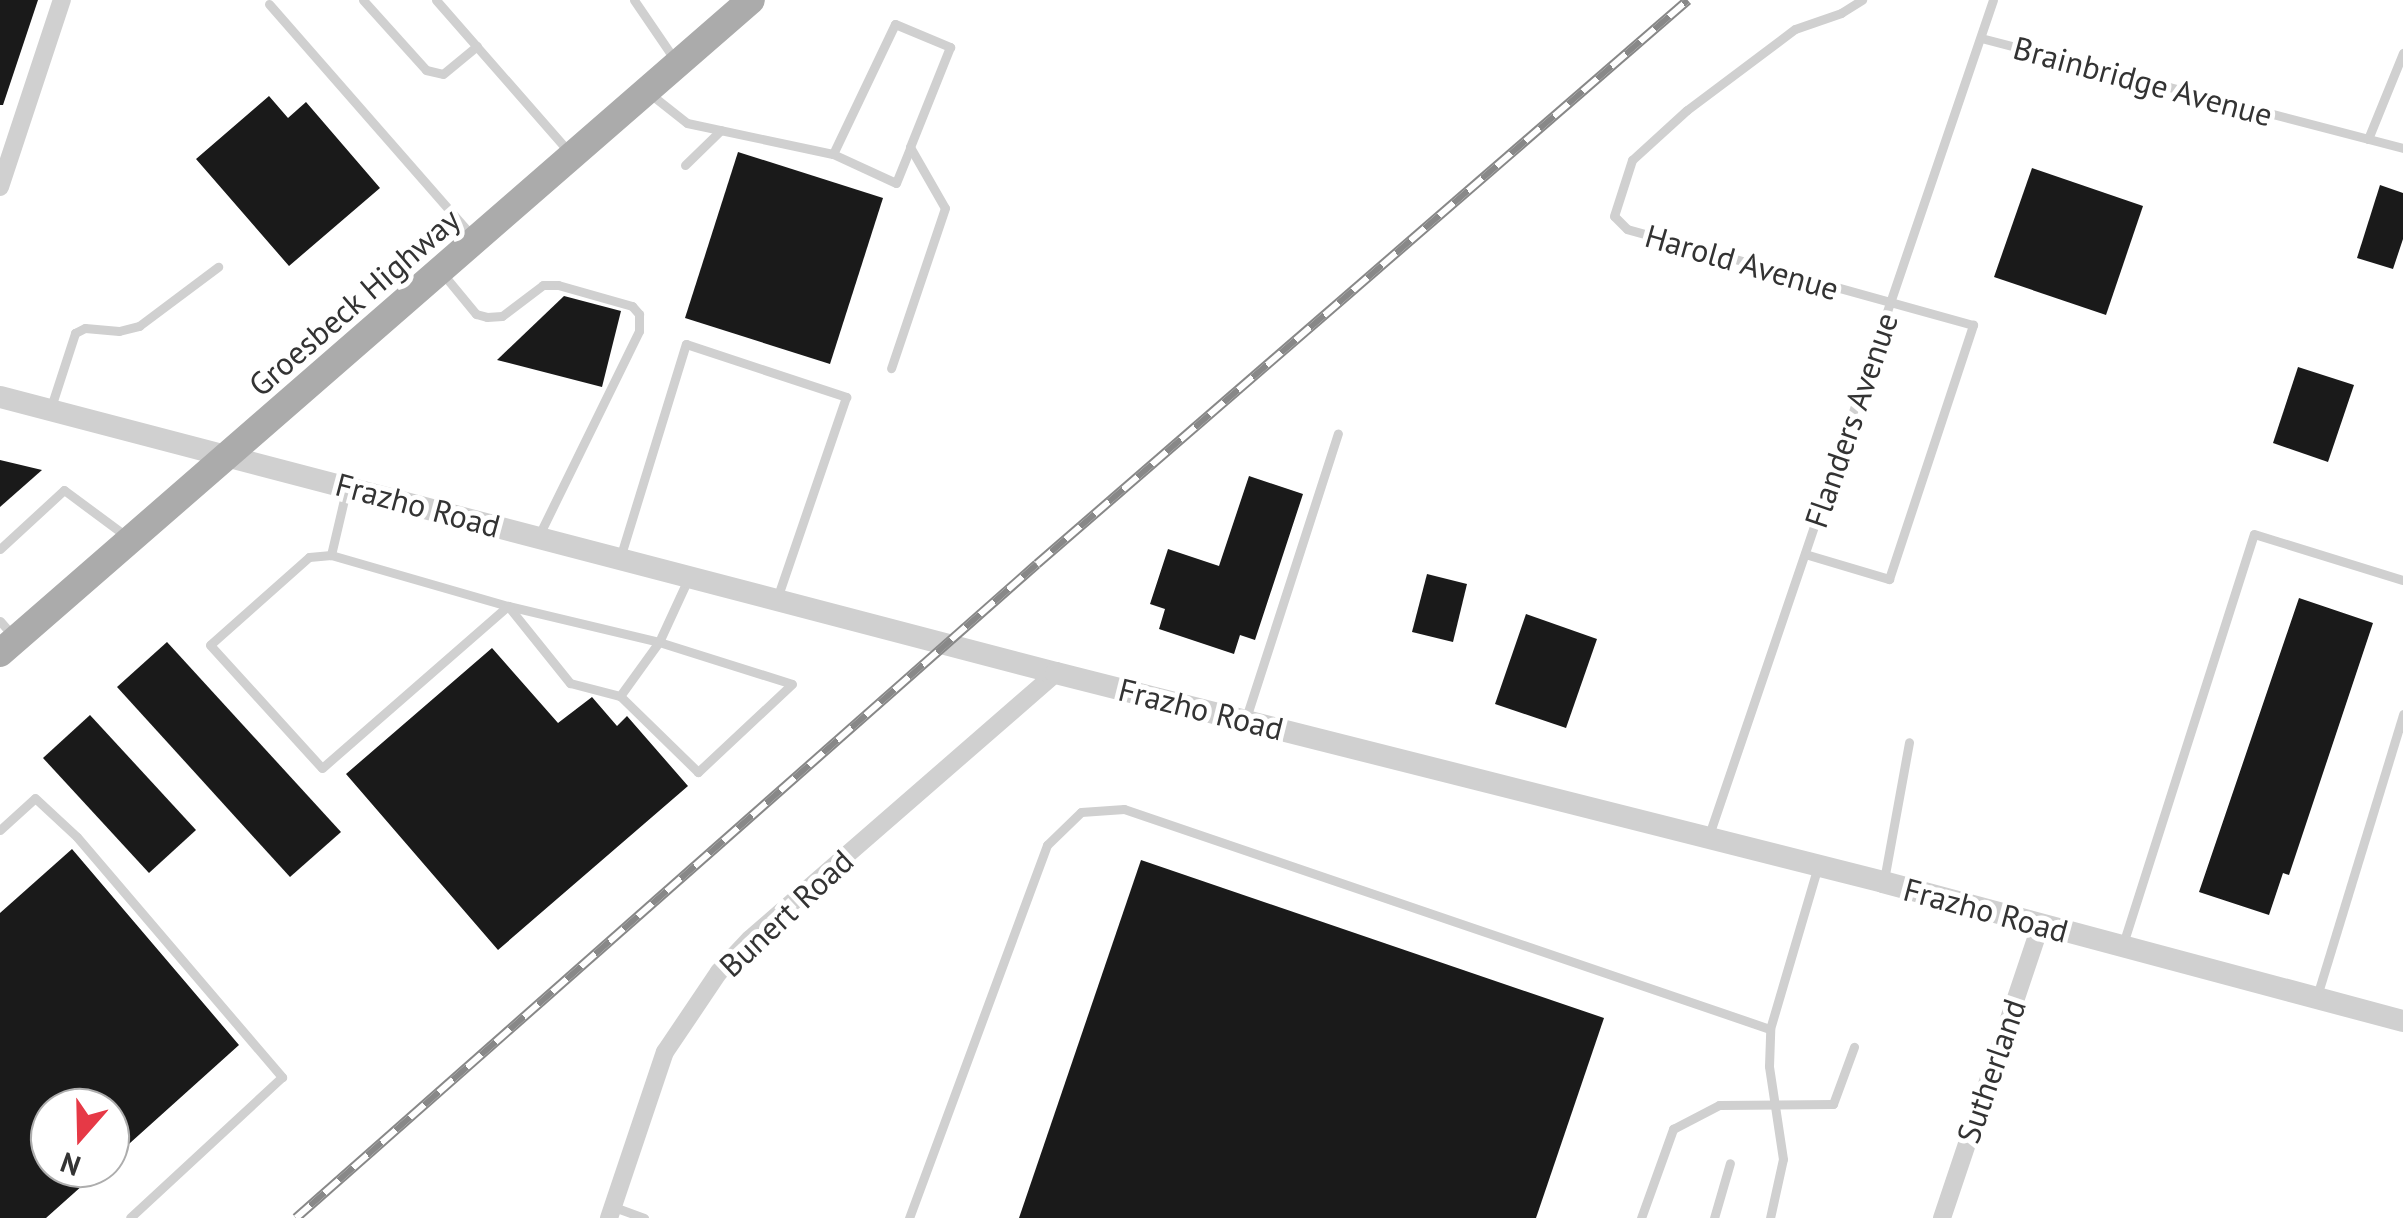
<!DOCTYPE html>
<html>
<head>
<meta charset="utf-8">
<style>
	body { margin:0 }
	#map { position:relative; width:2403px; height:1218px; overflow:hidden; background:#fff; font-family:"PT Sans",sans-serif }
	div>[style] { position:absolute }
	.building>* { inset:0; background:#1a1a1a }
	.service>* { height:9px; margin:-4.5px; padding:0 4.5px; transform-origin:4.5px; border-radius:4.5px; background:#d0d0d0 }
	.minor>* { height:18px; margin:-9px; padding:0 9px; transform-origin:9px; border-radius:9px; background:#d0d0d0 }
	.tertiary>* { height:22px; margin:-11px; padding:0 11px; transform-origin:11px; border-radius:11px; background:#d0d0d0 }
	.primary>* { height:28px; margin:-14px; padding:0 14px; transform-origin:14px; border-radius:14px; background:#ababab }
	.rail>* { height:10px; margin-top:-5px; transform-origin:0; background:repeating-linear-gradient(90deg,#fff 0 19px,#888 0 38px); box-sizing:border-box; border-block:2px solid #888 }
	span { translate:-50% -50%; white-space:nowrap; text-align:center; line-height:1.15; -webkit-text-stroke:10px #fff; paint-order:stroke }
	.street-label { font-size:32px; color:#333 }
	.north { position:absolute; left:30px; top:1088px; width:100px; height:100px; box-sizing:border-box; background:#fff; border:2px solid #adadad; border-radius:50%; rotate:200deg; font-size:28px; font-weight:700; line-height:40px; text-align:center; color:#333 }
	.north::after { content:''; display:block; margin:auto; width:35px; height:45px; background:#e63946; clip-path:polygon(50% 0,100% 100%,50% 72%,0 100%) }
</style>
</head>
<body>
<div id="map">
	<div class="building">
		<div style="clip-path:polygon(0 0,38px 0,3px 105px,0 105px)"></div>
		<div style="clip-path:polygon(269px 96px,288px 118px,306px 102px,380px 188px,289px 266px,196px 159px)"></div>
		<div style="clip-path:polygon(738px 152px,883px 198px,830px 364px,685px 318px)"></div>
		<div style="clip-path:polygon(2032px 168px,2143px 206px,2106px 315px,1994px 277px)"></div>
		<div style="clip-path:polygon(2380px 185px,2403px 193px,2403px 239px,2393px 269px,2357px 258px)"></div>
		<div style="clip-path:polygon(564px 296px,621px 311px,602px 387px,497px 360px)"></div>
		<div style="clip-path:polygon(2298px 367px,2354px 385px,2328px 462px,2273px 443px)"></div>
		<div style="clip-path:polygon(0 460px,42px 470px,0 507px)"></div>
		<div style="clip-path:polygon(1249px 476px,1303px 494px,1255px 640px,1240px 635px,1234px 654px,1159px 629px,1165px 609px,1150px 604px,1168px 549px,1219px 566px)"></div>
		<div style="clip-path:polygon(1427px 574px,1467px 584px,1453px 642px,1412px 632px)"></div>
		<div style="clip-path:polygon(2299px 598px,2373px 623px,2289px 875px,2283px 873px,2269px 915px,2199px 892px)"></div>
		<div style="clip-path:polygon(1526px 614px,1597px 639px,1566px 728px,1495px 704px)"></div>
		<div style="clip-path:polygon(167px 642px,341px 832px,290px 877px,117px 687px)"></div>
		<div style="clip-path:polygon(492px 648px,558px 723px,592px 697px,617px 726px,627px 716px,688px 786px,498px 950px,346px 774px)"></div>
		<div style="clip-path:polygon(90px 715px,196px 830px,149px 873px,43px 758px)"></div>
		<div style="clip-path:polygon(72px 849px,239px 1045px,110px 1161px,110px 1108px,50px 1108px,50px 1168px,102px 1168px,46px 1218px,0 1218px,0 913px)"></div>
		<div style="clip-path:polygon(1141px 860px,1604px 1018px,1536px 1218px,1019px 1218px)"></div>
	</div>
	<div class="service">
		<div style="left:363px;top:0;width:94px;rotate:48deg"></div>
		<div style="left:426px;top:70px;width:17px;rotate:13deg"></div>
		<div style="left:443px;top:74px;width:44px;rotate:-39.5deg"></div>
		<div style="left:436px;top:0;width:202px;rotate:48.8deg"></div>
		<div style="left:634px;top:0;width:73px;rotate:55.7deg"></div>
		<div style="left:269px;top:4px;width:307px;rotate:48.8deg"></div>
		<div style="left:1981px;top:38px;width:436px;rotate:14.6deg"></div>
		<div style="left:649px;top:93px;width:48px;rotate:38.3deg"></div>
		<div style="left:687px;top:123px;width:149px;rotate:12deg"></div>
		<div style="left:833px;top:154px;width:69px;rotate:24.7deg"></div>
		<div style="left:896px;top:183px;width:38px;rotate:-68deg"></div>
		<div style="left:2368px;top:139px;width:93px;rotate:-67.9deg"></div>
		<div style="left:833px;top:154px;width:144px;rotate:-64.5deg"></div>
		<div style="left:895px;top:24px;width:60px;rotate:22.7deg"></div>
		<div style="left:950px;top:47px;width:108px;rotate:111.8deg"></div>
		<div style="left:910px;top:147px;width:70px;rotate:60.2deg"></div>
		<div style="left:945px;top:208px;width:169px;rotate:108.6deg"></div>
		<div style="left:685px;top:165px;width:50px;rotate:-44.2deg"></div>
		<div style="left:443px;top:274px;width:52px;rotate:50.5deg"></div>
		<div style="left:476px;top:314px;width:11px;rotate:15deg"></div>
		<div style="left:487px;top:317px;width:15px;rotate:-4deg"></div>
		<div style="left:502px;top:316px;width:51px;rotate:-37.1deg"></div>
		<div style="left:543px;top:285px;width:15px"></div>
		<div style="left:558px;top:285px;width:77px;rotate:15.8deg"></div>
		<div style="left:632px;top:306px;width:11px;rotate:49deg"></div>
		<div style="left:639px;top:314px;width:17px;rotate:90deg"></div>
		<div style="left:639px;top:331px;width:229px;rotate:116.1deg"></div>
		<div style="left:51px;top:407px;width:78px;rotate:-72deg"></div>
		<div style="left:75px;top:333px;width:11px;rotate:-27deg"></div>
		<div style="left:85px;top:328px;width:34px;rotate:5deg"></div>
		<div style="left:119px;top:331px;width:21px;rotate:-14deg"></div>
		<div style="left:139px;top:326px;width:99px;rotate:-36.8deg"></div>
		<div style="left:346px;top:491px;width:66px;rotate:103.2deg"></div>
		<div style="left:331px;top:555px;width:184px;rotate:16.1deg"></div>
		<div style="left:508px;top:606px;width:155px;rotate:13.4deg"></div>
		<div style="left:659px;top:642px;width:69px;rotate:-65.3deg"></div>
		<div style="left:0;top:549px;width:87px;rotate:-42.7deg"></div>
		<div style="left:64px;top:490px;width:77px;rotate:36.6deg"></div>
		<div style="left:1805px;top:554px;width:88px;rotate:16.6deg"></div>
		<div style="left:1889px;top:579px;width:268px;rotate:-71.7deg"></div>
		<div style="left:1973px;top:325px;width:359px;rotate:-164.5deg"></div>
		<div style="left:1627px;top:229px;width:18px;rotate:-135deg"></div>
		<div style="left:1614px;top:216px;width:59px;rotate:-72.2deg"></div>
		<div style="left:1632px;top:160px;width:74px;rotate:-42.3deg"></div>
		<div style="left:1687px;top:110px;width:135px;rotate:-36.9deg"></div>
		<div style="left:1795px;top:29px;width:49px;rotate:-19.2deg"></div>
		<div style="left:1841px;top:13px;width:25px;rotate:-32deg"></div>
		<div style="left:331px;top:555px;width:22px;rotate:175deg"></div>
		<div style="left:309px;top:557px;width:132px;rotate:138.4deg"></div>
		<div style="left:210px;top:645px;width:166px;rotate:47.7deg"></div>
		<div style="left:322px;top:768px;width:247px;rotate:-41.1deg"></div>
		<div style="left:508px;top:606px;width:99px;rotate:51.2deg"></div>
		<div style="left:570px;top:683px;width:52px;rotate:14.6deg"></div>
		<div style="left:620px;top:558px;width:224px;rotate:-72.9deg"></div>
		<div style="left:686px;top:344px;width:169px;rotate:18.3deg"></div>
		<div style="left:846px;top:397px;width:213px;rotate:108.9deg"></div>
		<div style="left:0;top:621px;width:21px;rotate:49deg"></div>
		<div style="left:659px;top:642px;width:139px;rotate:17.5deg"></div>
		<div style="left:792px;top:684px;width:129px;rotate:136.9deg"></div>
		<div style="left:698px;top:772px;width:109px;rotate:-135.7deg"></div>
		<div style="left:620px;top:696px;width:67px;rotate:-54.2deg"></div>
		<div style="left:1246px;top:718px;width:299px;rotate:-72.1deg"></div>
		<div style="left:0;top:830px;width:47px;rotate:-42.4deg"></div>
		<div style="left:35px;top:798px;width:57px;rotate:42.9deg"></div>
		<div style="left:77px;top:837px;width:316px;rotate:49.5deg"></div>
		<div style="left:282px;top:1077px;width:207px;rotate:137.2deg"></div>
		<div style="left:1709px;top:835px;width:882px;rotate:-71.22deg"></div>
		<div style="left:1884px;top:880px;width:140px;rotate:-79.7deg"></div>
		<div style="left:2123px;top:944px;width:430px;rotate:-72.3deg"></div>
		<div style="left:2254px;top:534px;width:156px;rotate:17.2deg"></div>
		<div style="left:2317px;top:996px;width:295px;rotate:-73deg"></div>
		<div style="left:614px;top:1207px;width:32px;rotate:20deg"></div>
		<div style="left:909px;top:1218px;width:398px;rotate:-69.7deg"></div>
		<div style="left:1047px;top:845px;width:47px;rotate:-44.1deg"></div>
		<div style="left:1081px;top:812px;width:43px;rotate:-4deg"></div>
		<div style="left:1124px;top:809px;width:682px;rotate:18.81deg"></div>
		<div style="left:1641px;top:1218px;width:95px;rotate:-70.2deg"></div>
		<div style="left:1673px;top:1129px;width:52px;rotate:-27.6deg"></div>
		<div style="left:1719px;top:1105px;width:114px;rotate:-0.5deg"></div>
		<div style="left:1833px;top:1104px;width:61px;rotate:-69.8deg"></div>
		<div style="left:1714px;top:1218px;width:57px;rotate:-73.8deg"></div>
		<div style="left:1770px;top:1218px;width:60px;rotate:-77.6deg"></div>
		<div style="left:1783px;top:1159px;width:94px;rotate:-98.6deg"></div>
		<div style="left:1769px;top:1066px;width:37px;rotate:-88deg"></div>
		<div style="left:1770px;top:1029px;width:167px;rotate:-73.6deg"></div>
	</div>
	<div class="minor">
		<div style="left:0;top:187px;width:197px;rotate:-71.7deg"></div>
		<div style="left:609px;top:1218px;width:175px;rotate:-71.4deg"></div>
		<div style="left:665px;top:1052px;width:97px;rotate:-56deg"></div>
		<div style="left:719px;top:972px;width:45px;rotate:-46.8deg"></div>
		<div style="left:750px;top:939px;width:405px;rotate:-41deg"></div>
		<div style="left:1942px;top:1218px;width:311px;rotate:-71.4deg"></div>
	</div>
	<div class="tertiary">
		<div style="left:0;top:397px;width:1091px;rotate:14.65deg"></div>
		<div style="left:1056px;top:673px;width:853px;rotate:14.18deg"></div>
		<div style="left:1883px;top:882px;width:538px;rotate:14.97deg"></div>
	</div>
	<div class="primary">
		<div style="left:0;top:653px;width:995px;rotate:-41.01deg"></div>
	</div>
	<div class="rail">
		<div style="left:296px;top:1218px;width:988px;rotate:-41.43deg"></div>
		<div style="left:1037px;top:564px;width:861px;rotate:-40.9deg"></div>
	</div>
	<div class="street-label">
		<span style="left:2143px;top:81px;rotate:15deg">Brainbridge Avenue</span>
		<span style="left:1742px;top:262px;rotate:16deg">Harold Avenue</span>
		<span style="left:354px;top:302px;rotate:-41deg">Groesbeck Highway</span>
		<span style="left:1851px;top:420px;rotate:-71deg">Flanders Avenue</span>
		<span style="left:418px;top:505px;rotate:15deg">Frazho Road</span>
		<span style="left:1201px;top:709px;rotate:14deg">Frazho Road</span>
		<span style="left:1986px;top:910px;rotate:15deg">Frazho Road</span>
		<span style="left:786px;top:913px;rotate:-43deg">Bunert Road</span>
		<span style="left:1991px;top:1071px;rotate:-71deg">Sutherland</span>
	</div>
	<div class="north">N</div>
</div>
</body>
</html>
